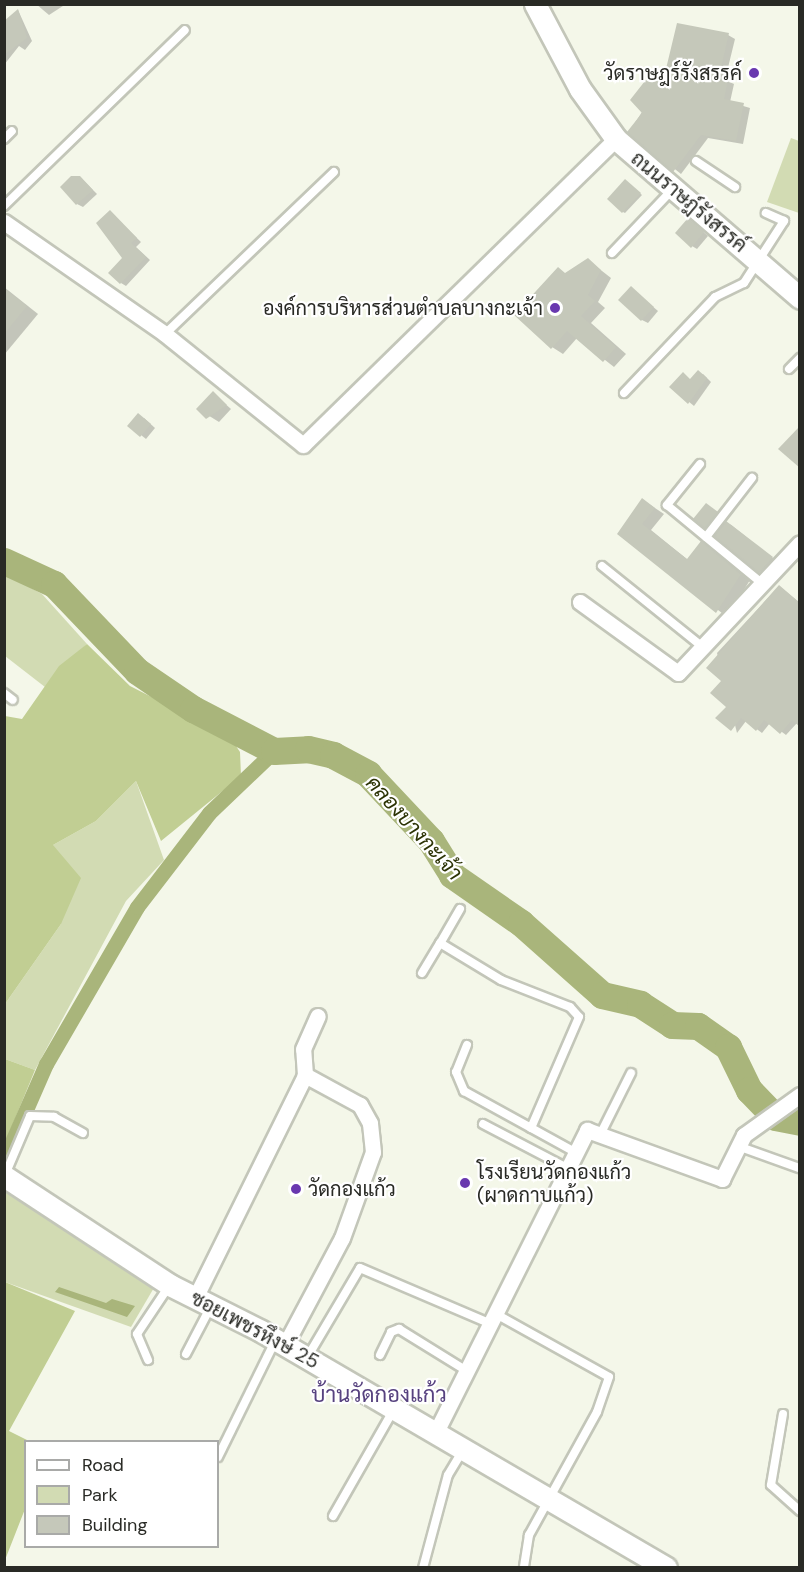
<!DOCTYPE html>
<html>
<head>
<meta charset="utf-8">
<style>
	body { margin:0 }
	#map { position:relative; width:804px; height:1572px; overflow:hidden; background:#f4f7e9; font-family:"DM Sans",Sarabun,sans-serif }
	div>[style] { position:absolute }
	.green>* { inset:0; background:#d2dbb3 }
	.forest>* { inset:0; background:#c1ce93 }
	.water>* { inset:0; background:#a9b57b }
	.shadow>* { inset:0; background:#0003 }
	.canal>* { height:15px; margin:-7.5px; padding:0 7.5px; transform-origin:7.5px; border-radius:7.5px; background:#a9b57b }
	.river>* { height:27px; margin:-13.5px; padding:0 13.5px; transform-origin:13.5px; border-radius:13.5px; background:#a9b57b }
	.building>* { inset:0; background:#c5c8ba }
	.roads { filter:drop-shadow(2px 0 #c3c6b9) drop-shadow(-2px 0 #c3c6b9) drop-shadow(0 2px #c3c6b9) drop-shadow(0 -2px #c3c6b9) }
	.lane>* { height:8px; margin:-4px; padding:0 4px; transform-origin:4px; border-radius:4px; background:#fff }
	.street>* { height:15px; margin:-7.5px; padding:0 7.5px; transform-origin:7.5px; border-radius:7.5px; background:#fff }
	.secondary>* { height:21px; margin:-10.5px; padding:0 10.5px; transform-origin:10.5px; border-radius:10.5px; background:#fff }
	.dots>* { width:16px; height:16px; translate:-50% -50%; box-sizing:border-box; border:3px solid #fff; border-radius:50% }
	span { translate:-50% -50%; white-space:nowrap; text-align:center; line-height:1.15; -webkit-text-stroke:4.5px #fff; paint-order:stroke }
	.poi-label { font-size:20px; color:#292a25 }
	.right { translate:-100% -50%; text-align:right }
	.left { translate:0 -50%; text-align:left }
	.street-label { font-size:20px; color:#292a25 }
	.water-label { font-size:21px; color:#2c3305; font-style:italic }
	.quarter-label { font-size:22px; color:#57427f }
	.frame { position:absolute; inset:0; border:6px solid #292a25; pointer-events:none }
	.legend { position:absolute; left:24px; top:1440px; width:195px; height:108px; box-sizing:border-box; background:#fff; border:2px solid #a9aaa8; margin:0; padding:8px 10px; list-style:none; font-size:18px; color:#292a25 }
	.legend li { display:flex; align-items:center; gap:12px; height:30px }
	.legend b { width:30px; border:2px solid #a9aaa8 }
</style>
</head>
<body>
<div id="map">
	<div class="green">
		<div style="clip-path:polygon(791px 138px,799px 141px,799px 213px,767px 202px)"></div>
		<div style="clip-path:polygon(4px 573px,42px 594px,87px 644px,45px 687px,5px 656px)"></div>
		<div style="clip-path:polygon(136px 781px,164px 860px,126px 901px,35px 1070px,5px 1059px,5px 1004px,61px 924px,53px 845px,96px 821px)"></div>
		<div style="clip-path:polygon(4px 1187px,155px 1286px,131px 1327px,5px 1282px)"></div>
	</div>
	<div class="forest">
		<div style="clip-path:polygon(87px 644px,130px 686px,230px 737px,240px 752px,241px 776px,161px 841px,136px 781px,96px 821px,53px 845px,81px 878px,61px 924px,5px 1004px,5px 716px,22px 719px,59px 666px)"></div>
		<div style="clip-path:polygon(5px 1059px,35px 1070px,5px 1143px,4px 1059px)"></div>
		<div style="clip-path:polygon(5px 1282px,75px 1311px,9px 1431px,29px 1441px,25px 1509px,5px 1560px)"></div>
	</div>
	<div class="water">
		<div style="clip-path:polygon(59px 1287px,106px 1303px,112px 1299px,135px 1306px,127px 1317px,55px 1292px)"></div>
	</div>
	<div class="shadow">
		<div style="clip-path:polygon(36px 4px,66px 4px,49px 15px)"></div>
		<div style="clip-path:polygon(18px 10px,32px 41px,25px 50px,19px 46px,4px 65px,4px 23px)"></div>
		<div style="clip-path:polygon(728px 35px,735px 39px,725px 80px,734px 84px,730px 102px,750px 108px,743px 144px,708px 138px,681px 174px,629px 132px,666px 75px)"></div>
		<div style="clip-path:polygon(80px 177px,97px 194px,83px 207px,77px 204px)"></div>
		<div style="clip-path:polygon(627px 182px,642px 195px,625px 213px,623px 212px)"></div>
		<div style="clip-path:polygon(110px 212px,141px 242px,136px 247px,150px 260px,126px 286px,121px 283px,124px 258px)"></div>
		<div style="clip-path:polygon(693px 223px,708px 236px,697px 249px,692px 246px)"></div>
		<div style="clip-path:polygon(588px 260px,611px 278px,598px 302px,605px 308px,591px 323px,626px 354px,614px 367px,577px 338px,563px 354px,552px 347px,567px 274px)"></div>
		<div style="clip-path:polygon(4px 287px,38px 314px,4px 355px)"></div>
		<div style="clip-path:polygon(631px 288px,658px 311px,648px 323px,642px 320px)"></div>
		<div style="clip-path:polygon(703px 374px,711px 382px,694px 406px,671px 387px)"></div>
		<div style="clip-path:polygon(213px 393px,231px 409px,219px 422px,198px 409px)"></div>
		<div style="clip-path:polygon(144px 418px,155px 428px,146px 439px,141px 435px)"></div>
		<div style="clip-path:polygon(643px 500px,664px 514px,651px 530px,688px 560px,701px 543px,750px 580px,727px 617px,619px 533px)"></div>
		<div style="clip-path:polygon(712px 508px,722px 516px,711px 530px,706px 527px)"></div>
		<div style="clip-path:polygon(730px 524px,775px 560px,763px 573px,760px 571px)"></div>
		<div style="clip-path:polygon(779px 586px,800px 603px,797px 723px,786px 735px,770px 723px,762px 733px,746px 721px,737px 733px,717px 653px)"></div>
	</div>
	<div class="canal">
		<div style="left:4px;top:1160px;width:105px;rotate:-66.4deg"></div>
		<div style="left:46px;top:1064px;width:181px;rotate:-59.9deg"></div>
		<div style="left:137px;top:907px;width:118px;rotate:-52.5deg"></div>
		<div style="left:209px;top:813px;width:90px;rotate:-43.6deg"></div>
	</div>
	<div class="river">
		<div style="left:4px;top:561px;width:55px;rotate:24.7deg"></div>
		<div style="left:54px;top:584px;width:120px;rotate:46.3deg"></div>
		<div style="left:137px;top:671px;width:68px;rotate:34.2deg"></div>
		<div style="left:193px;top:709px;width:91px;rotate:27.4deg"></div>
		<div style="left:274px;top:751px;width:34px;rotate:-3deg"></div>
		<div style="left:308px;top:749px;width:26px;rotate:13deg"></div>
		<div style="left:333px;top:755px;width:40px;rotate:28deg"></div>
		<div style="left:368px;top:774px;width:92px;rotate:46.8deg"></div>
		<div style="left:431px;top:841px;width:40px;rotate:58deg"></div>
		<div style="left:452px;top:875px;width:84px;rotate:34.8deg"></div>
		<div style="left:521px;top:923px;width:108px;rotate:41.6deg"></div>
		<div style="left:602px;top:995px;width:39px;rotate:13deg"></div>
		<div style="left:640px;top:1004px;width:38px;rotate:33deg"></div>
		<div style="left:672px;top:1025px;width:26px;rotate:2deg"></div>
		<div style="left:698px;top:1026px;width:37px;rotate:35deg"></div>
		<div style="left:728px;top:1047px;width:48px;rotate:64deg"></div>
		<div style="left:749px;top:1090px;width:37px;rotate:46deg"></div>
		<div style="left:775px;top:1117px;width:25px;rotate:11deg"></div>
	</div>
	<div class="building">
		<div style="clip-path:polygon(18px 9px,27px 38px,4px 55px,4px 21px)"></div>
		<div style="clip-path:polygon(677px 23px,729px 33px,719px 77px,728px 79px,724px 99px,744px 103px,736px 141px,701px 135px,673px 172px,627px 132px,642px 113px,630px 100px,656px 67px,665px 73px)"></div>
		<div style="clip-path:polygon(71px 176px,80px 176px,93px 190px,76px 205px,60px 187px)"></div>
		<div style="clip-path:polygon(625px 179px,641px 193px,622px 213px,607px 199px)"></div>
		<div style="clip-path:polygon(110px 210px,137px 238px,131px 243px,146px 257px,120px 284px,108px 273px,122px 258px,96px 223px)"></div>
		<div style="clip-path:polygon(688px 218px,704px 232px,691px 248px,675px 233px)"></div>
		<div style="clip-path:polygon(588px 258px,601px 270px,588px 295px,595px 301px,581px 316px,616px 347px,603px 362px,567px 331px,551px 349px,514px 315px,558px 267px,565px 273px)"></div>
		<div style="clip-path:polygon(631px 286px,654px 307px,641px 321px,618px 300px)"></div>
		<div style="clip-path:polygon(4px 288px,27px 306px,4px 334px)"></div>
		<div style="clip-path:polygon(698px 370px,707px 378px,688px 404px,669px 387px,683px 372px,690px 379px)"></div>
		<div style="clip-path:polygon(213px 391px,227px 405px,206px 419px,196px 409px)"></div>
		<div style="clip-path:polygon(138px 413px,151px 424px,140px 437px,127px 426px)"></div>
		<div style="clip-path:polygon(800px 426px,800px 468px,778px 449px)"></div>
		<div style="clip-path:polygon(642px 498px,655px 508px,642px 524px,687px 559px,701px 541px,741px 574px,716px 613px,617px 534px)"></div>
		<div style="clip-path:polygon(706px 503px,718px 512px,705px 529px,693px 519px)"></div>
		<div style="clip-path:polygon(726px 521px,773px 557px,759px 573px,714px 536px)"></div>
		<div style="clip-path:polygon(779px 585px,800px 603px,800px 727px,792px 720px,780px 734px,764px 720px,756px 731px,741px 718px,731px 731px,715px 718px,726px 707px,710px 693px,721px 681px,706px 668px)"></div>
	</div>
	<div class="roads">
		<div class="lane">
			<div style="left:4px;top:139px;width:11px;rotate:-45deg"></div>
			<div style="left:696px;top:161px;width:47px;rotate:33.7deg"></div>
			<div style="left:4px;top:206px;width:252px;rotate:-44.2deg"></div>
			<div style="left:612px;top:253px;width:87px;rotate:-46.4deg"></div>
			<div style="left:165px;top:334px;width:234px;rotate:-43.8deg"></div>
			<div style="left:789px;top:369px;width:16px;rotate:-45deg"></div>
			<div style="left:624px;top:393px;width:132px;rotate:-46.5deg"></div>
			<div style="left:715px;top:297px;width:32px;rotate:-26deg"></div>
			<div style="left:744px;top:283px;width:74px;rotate:-57.2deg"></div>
			<div style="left:784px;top:221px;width:20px;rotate:-156deg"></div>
			<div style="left:700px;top:464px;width:53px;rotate:128.8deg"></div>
			<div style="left:667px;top:505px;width:124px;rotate:39.5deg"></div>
			<div style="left:706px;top:537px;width:75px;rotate:-52.1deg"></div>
			<div style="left:602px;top:566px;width:131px;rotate:38.8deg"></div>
			<div style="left:4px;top:693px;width:11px;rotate:38deg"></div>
			<div style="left:460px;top:909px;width:39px;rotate:120deg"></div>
			<div style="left:440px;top:943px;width:71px;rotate:31.2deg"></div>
			<div style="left:501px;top:980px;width:74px;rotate:21.4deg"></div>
			<div style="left:570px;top:1007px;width:13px;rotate:48deg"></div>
			<div style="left:579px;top:1017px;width:121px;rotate:113.4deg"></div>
			<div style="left:422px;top:973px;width:35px;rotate:-59deg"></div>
			<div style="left:467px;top:1045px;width:29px;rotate:112deg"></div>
			<div style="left:456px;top:1072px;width:21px;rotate:67deg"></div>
			<div style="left:464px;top:1091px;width:127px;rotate:28.8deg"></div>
			<div style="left:483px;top:1124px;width:95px;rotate:27.6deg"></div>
			<div style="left:601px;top:1133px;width:67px;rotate:-63.4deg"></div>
			<div style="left:738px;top:1146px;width:65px;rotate:19.8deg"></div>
			<div style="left:5px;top:1175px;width:64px;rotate:-67deg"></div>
			<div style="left:30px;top:1116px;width:24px;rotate:2deg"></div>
			<div style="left:54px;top:1117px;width:33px;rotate:29deg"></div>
			<div style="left:496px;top:1314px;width:129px;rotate:29.1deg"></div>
			<div style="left:609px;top:1377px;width:37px;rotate:109deg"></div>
			<div style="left:597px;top:1412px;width:141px;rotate:118.9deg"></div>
			<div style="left:529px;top:1535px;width:33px;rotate:99deg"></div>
			<div style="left:186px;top:1354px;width:52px;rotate:-62.4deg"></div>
			<div style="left:380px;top:1355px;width:25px;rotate:-64deg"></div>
			<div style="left:391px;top:1332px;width:9px;rotate:-21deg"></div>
			<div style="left:399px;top:1329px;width:80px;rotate:31.7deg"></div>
			<div style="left:308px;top:1356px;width:102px;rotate:-59.4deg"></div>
			<div style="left:360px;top:1268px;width:142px;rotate:23.1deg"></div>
			<div style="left:148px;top:1360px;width:28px;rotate:-113deg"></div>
			<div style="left:137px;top:1334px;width:58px;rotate:-56.3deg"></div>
			<div style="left:783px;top:1414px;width:72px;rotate:99.6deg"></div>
			<div style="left:771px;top:1485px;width:39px;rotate:42deg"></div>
			<div style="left:218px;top:1457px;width:129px;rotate:-63.8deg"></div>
			<div style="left:333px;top:1516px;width:123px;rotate:-60.3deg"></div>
			<div style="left:423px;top:1568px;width:96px;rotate:-75deg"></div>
			<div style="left:448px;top:1475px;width:27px;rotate:-59deg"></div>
		</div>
		<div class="street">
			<div style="left:4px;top:222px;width:196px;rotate:34.8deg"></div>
			<div style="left:165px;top:334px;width:177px;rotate:38.8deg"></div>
			<div style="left:303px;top:445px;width:438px;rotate:-44.4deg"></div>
			<div style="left:580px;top:602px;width:121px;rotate:35.9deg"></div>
			<div style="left:678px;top:673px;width:178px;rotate:-46.8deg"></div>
			<div style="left:195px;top:1298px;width:249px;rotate:-63.7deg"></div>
			<div style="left:305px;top:1075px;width:26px;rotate:-94deg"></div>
			<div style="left:303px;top:1049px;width:36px;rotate:-66deg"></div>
			<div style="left:285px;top:1345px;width:121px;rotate:-62deg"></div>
			<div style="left:342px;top:1238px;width:91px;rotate:-70.2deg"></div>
			<div style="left:373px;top:1152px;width:29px;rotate:-96deg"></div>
			<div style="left:370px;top:1123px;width:21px;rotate:-119deg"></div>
			<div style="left:360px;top:1105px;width:63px;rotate:-151.4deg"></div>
			<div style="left:436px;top:1432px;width:338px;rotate:-63.4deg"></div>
			<div style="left:587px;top:1130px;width:144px;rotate:19.9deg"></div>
			<div style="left:722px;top:1179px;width:49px;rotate:-63.4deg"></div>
			<div style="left:744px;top:1135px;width:69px;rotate:-35.5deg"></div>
		</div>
		<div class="secondary">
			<div style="left:535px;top:4px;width:96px;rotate:62.1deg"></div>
			<div style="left:580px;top:89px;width:62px;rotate:54.2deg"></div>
			<div style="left:616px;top:139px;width:243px;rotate:40.8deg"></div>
			<div style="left:4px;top:1176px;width:199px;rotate:33.3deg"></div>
			<div style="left:170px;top:1285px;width:102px;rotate:26.8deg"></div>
			<div style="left:261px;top:1331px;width:469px;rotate:30.3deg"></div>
		</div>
	</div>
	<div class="dots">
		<div style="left:754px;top:73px;background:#6938af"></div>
		<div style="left:555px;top:308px;background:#6938af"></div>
		<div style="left:465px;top:1183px;background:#6938af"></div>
		<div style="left:296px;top:1189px;background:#6938af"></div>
	</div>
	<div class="poi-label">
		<span class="right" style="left:742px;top:73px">วัดราษฎร์รังสรรค์</span>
		<span class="right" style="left:543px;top:308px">องค์การบริหารส่วนตำบลบางกะเจ้า</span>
		<span class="left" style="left:477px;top:1184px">โรงเรียนวัดกองแก้ว<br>(ผาดกาบแก้ว)</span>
		<span class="left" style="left:308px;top:1189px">วัดกองแก้ว</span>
	</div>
	<div class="street-label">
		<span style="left:689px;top:202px;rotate:40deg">ถนนราษฎ์รังสรรค์</span>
		<span style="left:255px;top:1330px;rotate:28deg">ซอยเพชรหึงษ์ 25</span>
	</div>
	<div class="water-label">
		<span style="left:414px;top:828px;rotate:48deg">คลองบางกะเจ้า</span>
	</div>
	<div class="quarter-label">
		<span style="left:379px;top:1395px">บ้านวัดกองแก้ว</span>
	</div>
	<div class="frame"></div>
	<ul class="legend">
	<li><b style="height:8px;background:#fff"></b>Road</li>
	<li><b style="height:16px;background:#d2dbb3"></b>Park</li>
	<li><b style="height:16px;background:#c5c8ba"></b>Building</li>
	</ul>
</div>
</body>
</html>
